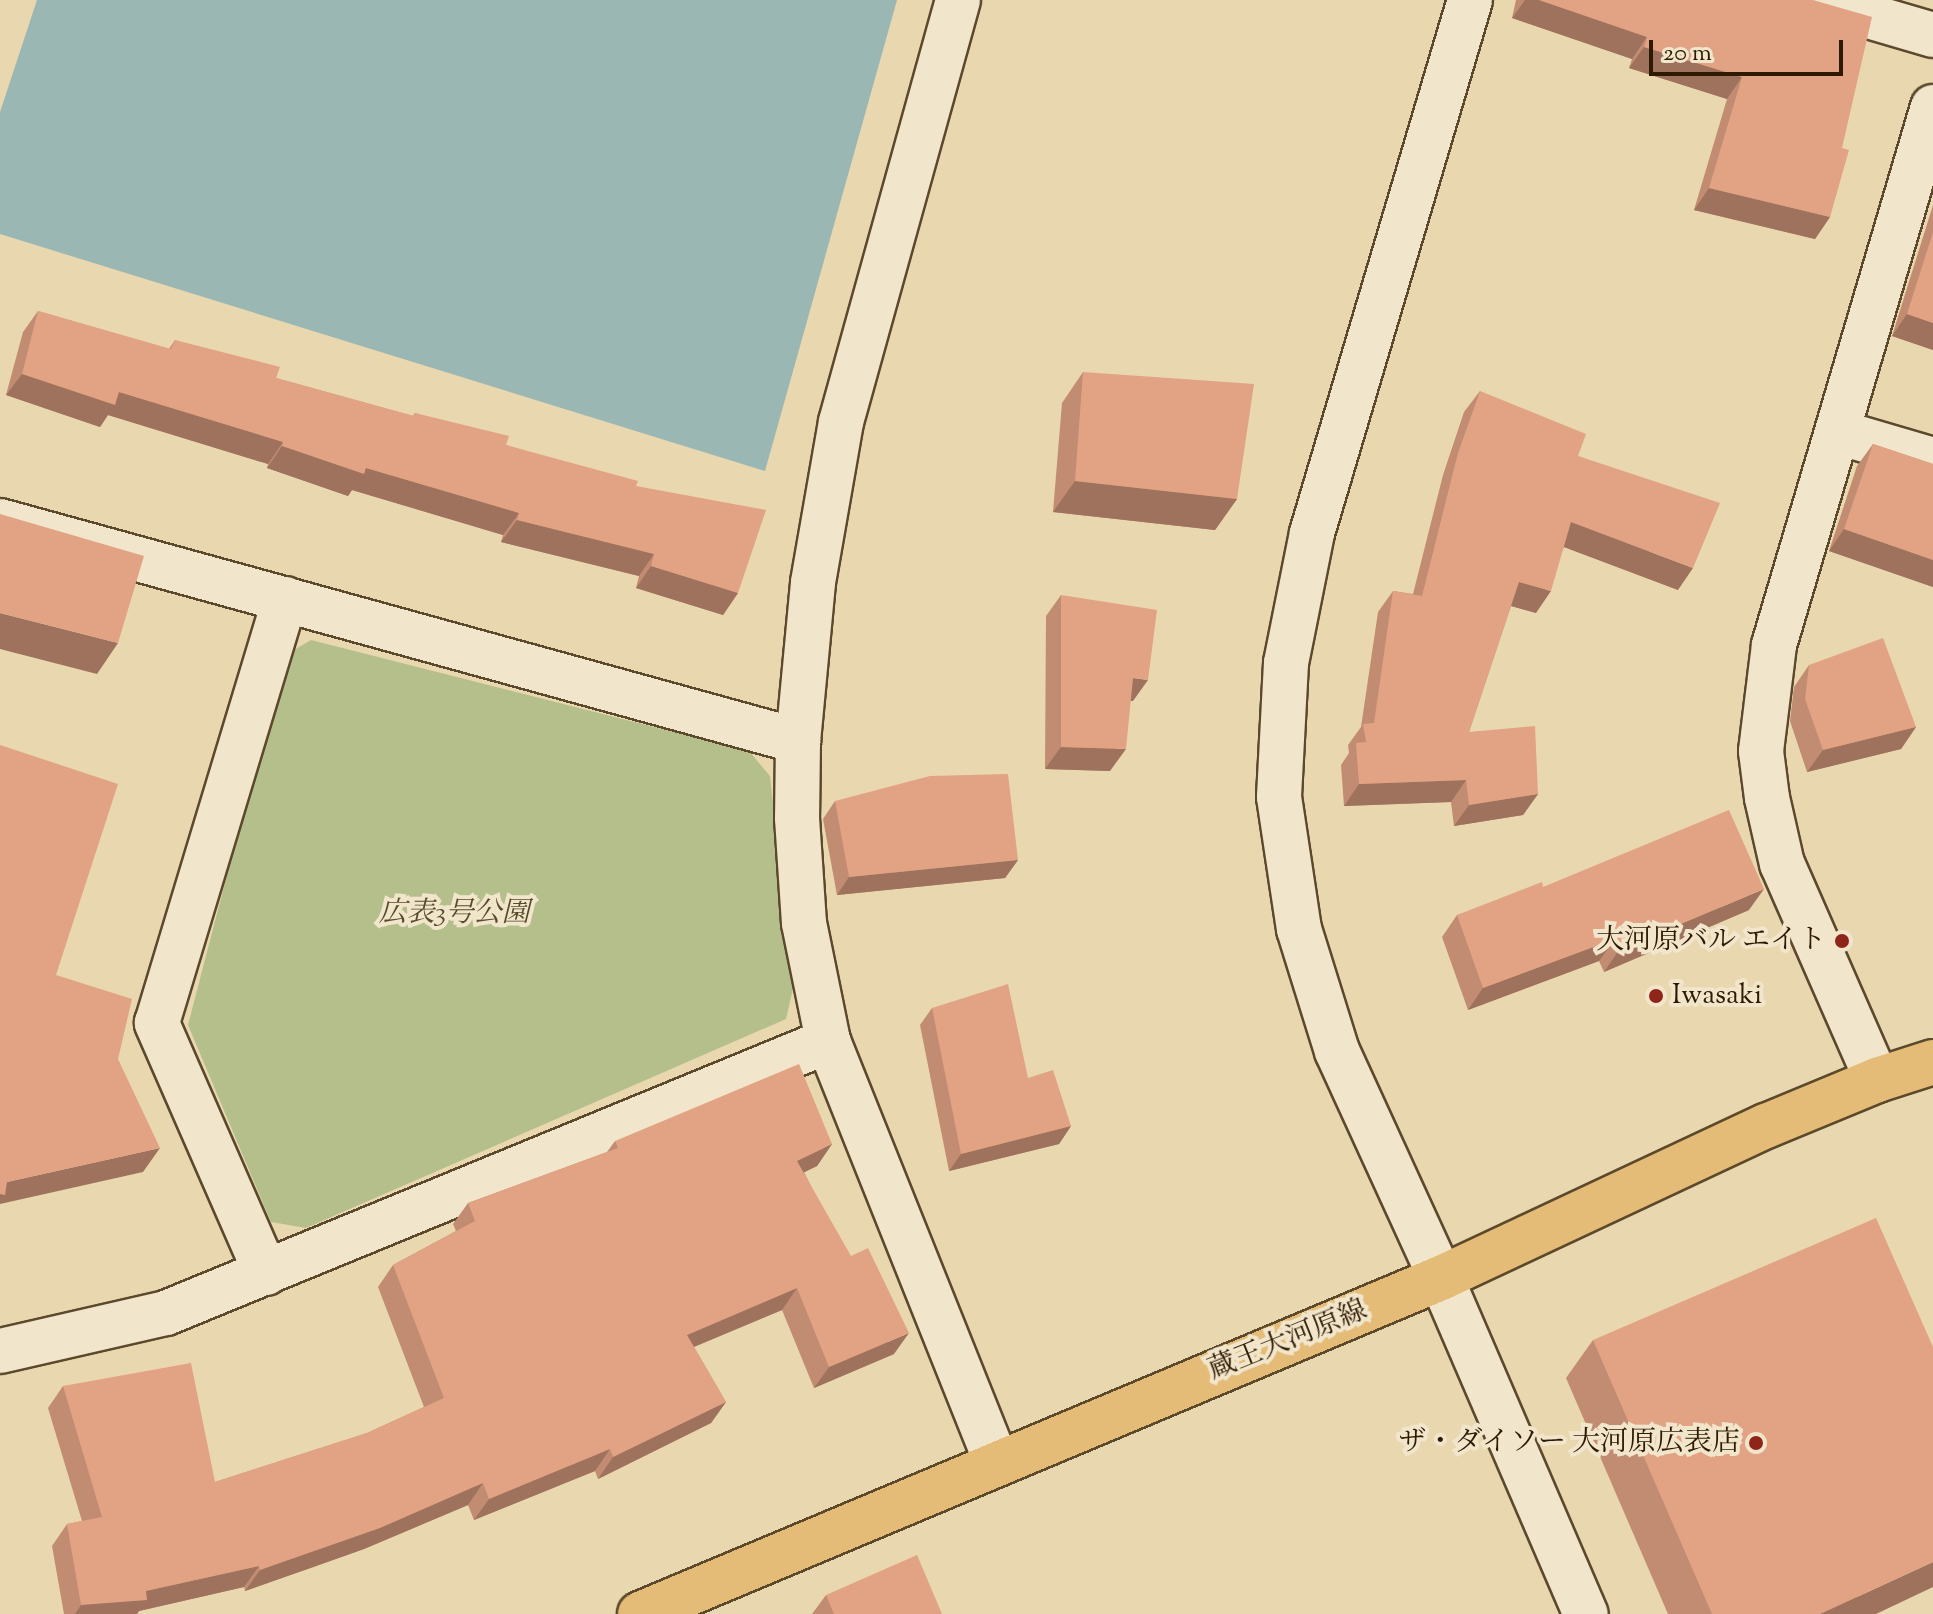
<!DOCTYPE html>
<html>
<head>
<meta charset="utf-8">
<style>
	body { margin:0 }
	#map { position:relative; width:1933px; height:1614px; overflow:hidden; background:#e9d7af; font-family:"Sorts Mill Goudy","Noto Serif JP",serif }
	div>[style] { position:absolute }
	.green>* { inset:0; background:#b4bf8c }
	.water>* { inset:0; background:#9ab7b4 }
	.roads { filter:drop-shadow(2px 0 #5c492c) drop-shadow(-2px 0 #5c492c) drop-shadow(0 2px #5c492c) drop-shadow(0 -2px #5c492c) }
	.minor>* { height:44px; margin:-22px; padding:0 22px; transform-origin:22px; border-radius:22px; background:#f1e5cb }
	.major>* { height:44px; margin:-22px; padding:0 22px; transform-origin:22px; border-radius:22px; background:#e4bc78 }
	.wall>* { inset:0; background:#c28c72 }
	.shaded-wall>* { inset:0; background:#9e725c }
	.building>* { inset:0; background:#e2a384 }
	.dots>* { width:22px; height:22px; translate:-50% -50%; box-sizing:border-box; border:4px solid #f1e5cb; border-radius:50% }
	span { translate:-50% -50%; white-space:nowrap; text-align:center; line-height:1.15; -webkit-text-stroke:8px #f1e5cb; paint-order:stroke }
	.park-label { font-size:28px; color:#564c2a; font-style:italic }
	.poi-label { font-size:28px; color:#2d1a00 }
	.right { translate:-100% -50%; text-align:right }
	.left { translate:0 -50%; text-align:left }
	.street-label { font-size:28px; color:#2d1a00 }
	.scale { position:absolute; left:1649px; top:40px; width:194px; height:36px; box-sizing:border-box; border:4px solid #2d1a00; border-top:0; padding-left:10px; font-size:24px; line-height:28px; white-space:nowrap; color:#2d1a00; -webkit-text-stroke:6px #f1e5cb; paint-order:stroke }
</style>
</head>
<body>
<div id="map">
	<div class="green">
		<div style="clip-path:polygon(311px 640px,749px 751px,770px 776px,794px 984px,786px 1019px,306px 1228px,271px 1222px,188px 1025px,284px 656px)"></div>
	</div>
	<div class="water">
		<div style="clip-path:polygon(37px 0,897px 0,765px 471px,0 234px,0 112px)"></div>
	</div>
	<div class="roads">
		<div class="minor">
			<div style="left:958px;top:0;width:438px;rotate:105.5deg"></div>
			<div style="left:841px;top:422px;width:163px;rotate:99.9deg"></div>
			<div style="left:813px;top:583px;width:159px;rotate:95.4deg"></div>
			<div style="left:798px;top:741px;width:77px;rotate:90.7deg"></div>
			<div style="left:797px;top:818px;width:105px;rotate:86.2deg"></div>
			<div style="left:804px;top:923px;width:120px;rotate:78.5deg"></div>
			<div style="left:828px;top:1041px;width:453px;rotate:68.2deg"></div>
			<div style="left:1470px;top:0;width:556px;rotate:106.51deg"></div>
			<div style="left:1312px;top:533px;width:133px;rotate:101.3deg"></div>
			<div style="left:1286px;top:663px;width:134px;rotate:93deg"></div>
			<div style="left:1279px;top:797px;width:134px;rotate:81.4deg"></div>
			<div style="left:1299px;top:929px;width:128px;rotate:72.7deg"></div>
			<div style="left:1337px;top:1051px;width:250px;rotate:65.4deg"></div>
			<div style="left:1441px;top:1278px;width:366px;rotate:66.7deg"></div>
			<div style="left:1814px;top:0;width:124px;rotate:16.4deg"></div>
			<div style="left:1838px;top:432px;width:99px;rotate:16.4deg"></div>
			<div style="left:0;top:521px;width:828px;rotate:15.41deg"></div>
			<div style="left:1877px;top:1080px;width:236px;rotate:-113.7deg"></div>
			<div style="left:1782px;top:864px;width:68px;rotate:-102.8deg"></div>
			<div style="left:1767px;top:798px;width:47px;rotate:-97.3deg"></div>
			<div style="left:1761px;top:751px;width:107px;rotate:-83deg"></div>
			<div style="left:1774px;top:645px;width:561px;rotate:-73.54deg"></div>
			<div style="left:266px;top:1273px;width:273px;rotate:-113.6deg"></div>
			<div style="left:157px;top:1023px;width:443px;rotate:-73.2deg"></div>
			<div style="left:0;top:1351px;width:170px;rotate:-12.9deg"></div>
			<div style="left:166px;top:1313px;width:716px;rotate:-22.34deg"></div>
		</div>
		<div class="major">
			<div style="left:640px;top:1614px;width:869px;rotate:-22.76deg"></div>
			<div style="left:1441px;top:1278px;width:359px;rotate:-25.1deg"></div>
			<div style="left:1766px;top:1126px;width:120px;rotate:-22.5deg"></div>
			<div style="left:1877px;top:1080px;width:59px;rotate:-17.8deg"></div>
		</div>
	</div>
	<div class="wall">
		<div style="clip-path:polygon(1516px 0,1813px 0,1842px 148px,1830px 217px,1815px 239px,1694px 210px,1727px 99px,1629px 68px,1632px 59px,1512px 18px)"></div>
		<div style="clip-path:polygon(1933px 205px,1933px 350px,1892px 336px)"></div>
		<div style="clip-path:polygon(38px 311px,169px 349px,175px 340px,276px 378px,413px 416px,415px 413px,506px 445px,636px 486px,738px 593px,723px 615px,636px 588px,639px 576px,501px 542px,503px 535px,352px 490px,348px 496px,267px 468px,268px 464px,108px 415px,100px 427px,6px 395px,23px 332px)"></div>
		<div style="clip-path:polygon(1083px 372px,1237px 499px,1215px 530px,1053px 512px,1062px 403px)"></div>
		<div style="clip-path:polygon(1480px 391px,1578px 456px,1678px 590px,1564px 547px,1536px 613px,1511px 606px,1469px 732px,1538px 794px,1523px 815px,1454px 826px,1451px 802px,1344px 806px,1341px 765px,1349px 753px,1348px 745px,1361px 727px,1378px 612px,1393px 591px,1413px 594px,1443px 475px,1464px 412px)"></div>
		<div style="clip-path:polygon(1873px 444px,1933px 464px,1933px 587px,1829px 551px,1857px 466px)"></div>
		<div style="clip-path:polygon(1061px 595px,1133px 701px,1130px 701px,1110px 771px,1045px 769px,1046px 616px)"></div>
		<div style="clip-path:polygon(1809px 665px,1916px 727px,1901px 749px,1807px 772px,1790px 721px,1794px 687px)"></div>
		<div style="clip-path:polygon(835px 801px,1018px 860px,1005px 878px,837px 895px,823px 819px)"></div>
		<div style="clip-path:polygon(1543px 887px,1749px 910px,1604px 972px,1599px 961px,1468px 1010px,1442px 937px,1457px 915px)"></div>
		<div style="clip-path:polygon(932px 1008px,1071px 1126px,1059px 1144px,949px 1171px,920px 1025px)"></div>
		<div style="clip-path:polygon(615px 1141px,832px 1144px,817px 1166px,804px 1172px,894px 1354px,814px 1388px,782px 1310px,694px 1347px,726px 1402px,711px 1423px,598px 1479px,595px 1471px,474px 1520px,468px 1505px,364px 1549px,245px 1591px,244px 1587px,139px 1611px,137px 1614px,64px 1614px,52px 1546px,67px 1524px,82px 1521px,48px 1408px,63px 1386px,215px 1482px,367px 1433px,424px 1407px,378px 1287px,393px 1265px,456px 1231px,453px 1224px,468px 1203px,607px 1152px)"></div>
		<div style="clip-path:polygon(1593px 1340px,1876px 1614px,1668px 1614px,1566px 1378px)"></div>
		<div style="clip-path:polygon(826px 1595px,942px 1614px,812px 1614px)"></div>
	</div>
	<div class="shaded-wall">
		<div style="clip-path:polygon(1525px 0,1539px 0,1647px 37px,1632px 59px,1512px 18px)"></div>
		<div style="clip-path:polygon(1644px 47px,1742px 77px,1727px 99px,1629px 68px)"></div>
		<div style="clip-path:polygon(1709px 188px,1830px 217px,1815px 239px,1694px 210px)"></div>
		<div style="clip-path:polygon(1907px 314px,1933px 323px,1933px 350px,1892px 336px)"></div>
		<div style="clip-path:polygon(22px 374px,119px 392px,283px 442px,268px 464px,108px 415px,100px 427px,6px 395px)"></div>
		<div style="clip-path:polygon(282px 446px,366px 468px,519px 513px,503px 535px,352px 490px,348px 496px,267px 468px)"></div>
		<div style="clip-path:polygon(1075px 481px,1237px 499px,1215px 530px,1053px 512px)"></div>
		<div style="clip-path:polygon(517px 520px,654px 554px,639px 576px,501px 542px)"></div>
		<div style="clip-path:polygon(1571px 522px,1693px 568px,1678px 590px,1556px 544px)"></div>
		<div style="clip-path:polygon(1844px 529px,1933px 560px,1933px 587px,1829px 551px)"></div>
		<div style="clip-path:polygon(651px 566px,738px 593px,723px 615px,636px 588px)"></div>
		<div style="clip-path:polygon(1519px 582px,1551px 591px,1536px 613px,1504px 604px)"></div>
		<div style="clip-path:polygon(0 613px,118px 643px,97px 674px,0 649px)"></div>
		<div style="clip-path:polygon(1133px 678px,1148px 680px,1133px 701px,1117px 699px)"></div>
		<div style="clip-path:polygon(1916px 727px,1901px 749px,1807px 772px,1823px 750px)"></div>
		<div style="clip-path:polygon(1061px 747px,1126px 749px,1110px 771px,1045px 769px)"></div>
		<div style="clip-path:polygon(1466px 780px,1451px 802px,1344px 806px,1359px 784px)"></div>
		<div style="clip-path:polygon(1538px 794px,1523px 815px,1454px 826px,1469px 805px)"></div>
		<div style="clip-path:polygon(1018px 860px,1005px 878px,837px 895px,849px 877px)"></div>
		<div style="clip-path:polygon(1764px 889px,1749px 910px,1604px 972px,1619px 950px)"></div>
		<div style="clip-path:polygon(1615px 939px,1599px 961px,1468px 1010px,1483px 988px)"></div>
		<div style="clip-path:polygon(1071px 1126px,1059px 1144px,949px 1171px,961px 1154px)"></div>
		<div style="clip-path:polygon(832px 1144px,817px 1166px,782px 1183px,797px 1161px)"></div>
		<div style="clip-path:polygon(160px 1148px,143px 1172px,0 1204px,0 1191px,7px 1182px)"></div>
		<div style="clip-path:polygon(797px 1288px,782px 1310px,672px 1356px,687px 1335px)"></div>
		<div style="clip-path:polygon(909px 1333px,894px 1354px,814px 1388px,829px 1367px)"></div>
		<div style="clip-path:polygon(726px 1402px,711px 1423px,598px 1479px,613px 1457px)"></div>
		<div style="clip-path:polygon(610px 1449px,595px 1471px,474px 1520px,489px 1499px)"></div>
		<div style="clip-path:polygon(483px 1483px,468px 1505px,364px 1549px,245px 1591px,260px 1570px)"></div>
		<div style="clip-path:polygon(1933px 1562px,1933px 1587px,1876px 1614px,1820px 1614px)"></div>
		<div style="clip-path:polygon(259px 1566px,244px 1587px,139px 1611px,137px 1614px,75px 1614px,81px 1605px)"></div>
	</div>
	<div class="building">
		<div style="clip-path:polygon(1539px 0,1813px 0,1872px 17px,1842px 148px,1849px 150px,1830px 217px,1709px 188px,1742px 77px,1644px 47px,1647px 37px)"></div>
		<div style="clip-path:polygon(1933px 232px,1933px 323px,1907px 314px)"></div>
		<div style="clip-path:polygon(38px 311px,171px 349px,175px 340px,280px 367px,276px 378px,414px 416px,415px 413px,509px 436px,506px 445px,638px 481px,636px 486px,766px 510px,738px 593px,651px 566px,654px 554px,517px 520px,519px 513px,366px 468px,364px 474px,282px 446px,283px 442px,119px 392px,115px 405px,22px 374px)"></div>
		<div style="clip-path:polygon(1083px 372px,1254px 384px,1237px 499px,1075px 481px)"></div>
		<div style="clip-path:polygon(1480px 391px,1586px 434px,1578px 456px,1720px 503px,1693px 568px,1571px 522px,1551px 591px,1519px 582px,1469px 732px,1535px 726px,1538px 794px,1469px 805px,1466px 780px,1359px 784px,1356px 743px,1366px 742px,1363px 724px,1374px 723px,1393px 591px,1422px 596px,1458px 453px)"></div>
		<div style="clip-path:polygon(1873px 444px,1933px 464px,1933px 560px,1844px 529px)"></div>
		<div style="clip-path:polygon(0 514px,144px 556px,118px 643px,0 613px)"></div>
		<div style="clip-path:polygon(1061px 595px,1157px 610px,1148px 680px,1133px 678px,1126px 749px,1061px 747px)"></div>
		<div style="clip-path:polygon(1883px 638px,1916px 727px,1823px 750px,1805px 699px,1809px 665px)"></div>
		<div style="clip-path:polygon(0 745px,118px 784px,56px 975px,132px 999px,118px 1059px,160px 1148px,7px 1182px,5px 1195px,0 1194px)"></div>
		<div style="clip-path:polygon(1008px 774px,1018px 860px,849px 877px,835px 801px,930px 776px)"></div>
		<div style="clip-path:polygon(1729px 810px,1764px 889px,1619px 950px,1615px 939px,1483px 988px,1457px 915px,1542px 882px,1543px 887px)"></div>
		<div style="clip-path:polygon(1008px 984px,1028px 1078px,1053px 1070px,1071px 1126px,961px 1154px,932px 1008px)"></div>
		<div style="clip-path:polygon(799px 1064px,832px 1144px,797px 1161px,851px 1256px,868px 1248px,909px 1333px,829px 1367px,797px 1288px,687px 1335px,726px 1402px,613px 1457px,610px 1449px,489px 1499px,483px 1483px,380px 1528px,260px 1570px,259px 1566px,146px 1591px,147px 1600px,81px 1605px,67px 1524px,102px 1517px,63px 1386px,191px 1363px,215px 1482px,367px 1433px,444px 1398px,393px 1265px,475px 1221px,468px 1203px,618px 1148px,615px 1141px)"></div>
		<div style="clip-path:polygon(1876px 1218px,1933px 1347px,1933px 1562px,1820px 1614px,1712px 1614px,1593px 1340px)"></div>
		<div style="clip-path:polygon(917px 1555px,942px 1614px,834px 1614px,826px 1595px)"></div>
	</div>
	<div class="dots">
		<div style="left:1842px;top:941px;background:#8f2418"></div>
		<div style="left:1656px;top:996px;background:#8f2418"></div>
		<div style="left:1756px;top:1443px;background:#8f2418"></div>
	</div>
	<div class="park-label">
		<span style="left:454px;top:914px">広表3号公園</span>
	</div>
	<div class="poi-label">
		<span class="right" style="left:1826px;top:941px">大河原バル エイト</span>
		<span class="left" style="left:1672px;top:996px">Iwasaki</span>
		<span class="right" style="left:1740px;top:1443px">ザ・ダイソー 大河原広表店</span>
	</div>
	<div class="street-label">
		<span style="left:1288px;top:1341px;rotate:-22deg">蔵王大河原線</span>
	</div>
	<div class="scale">20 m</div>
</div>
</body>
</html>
